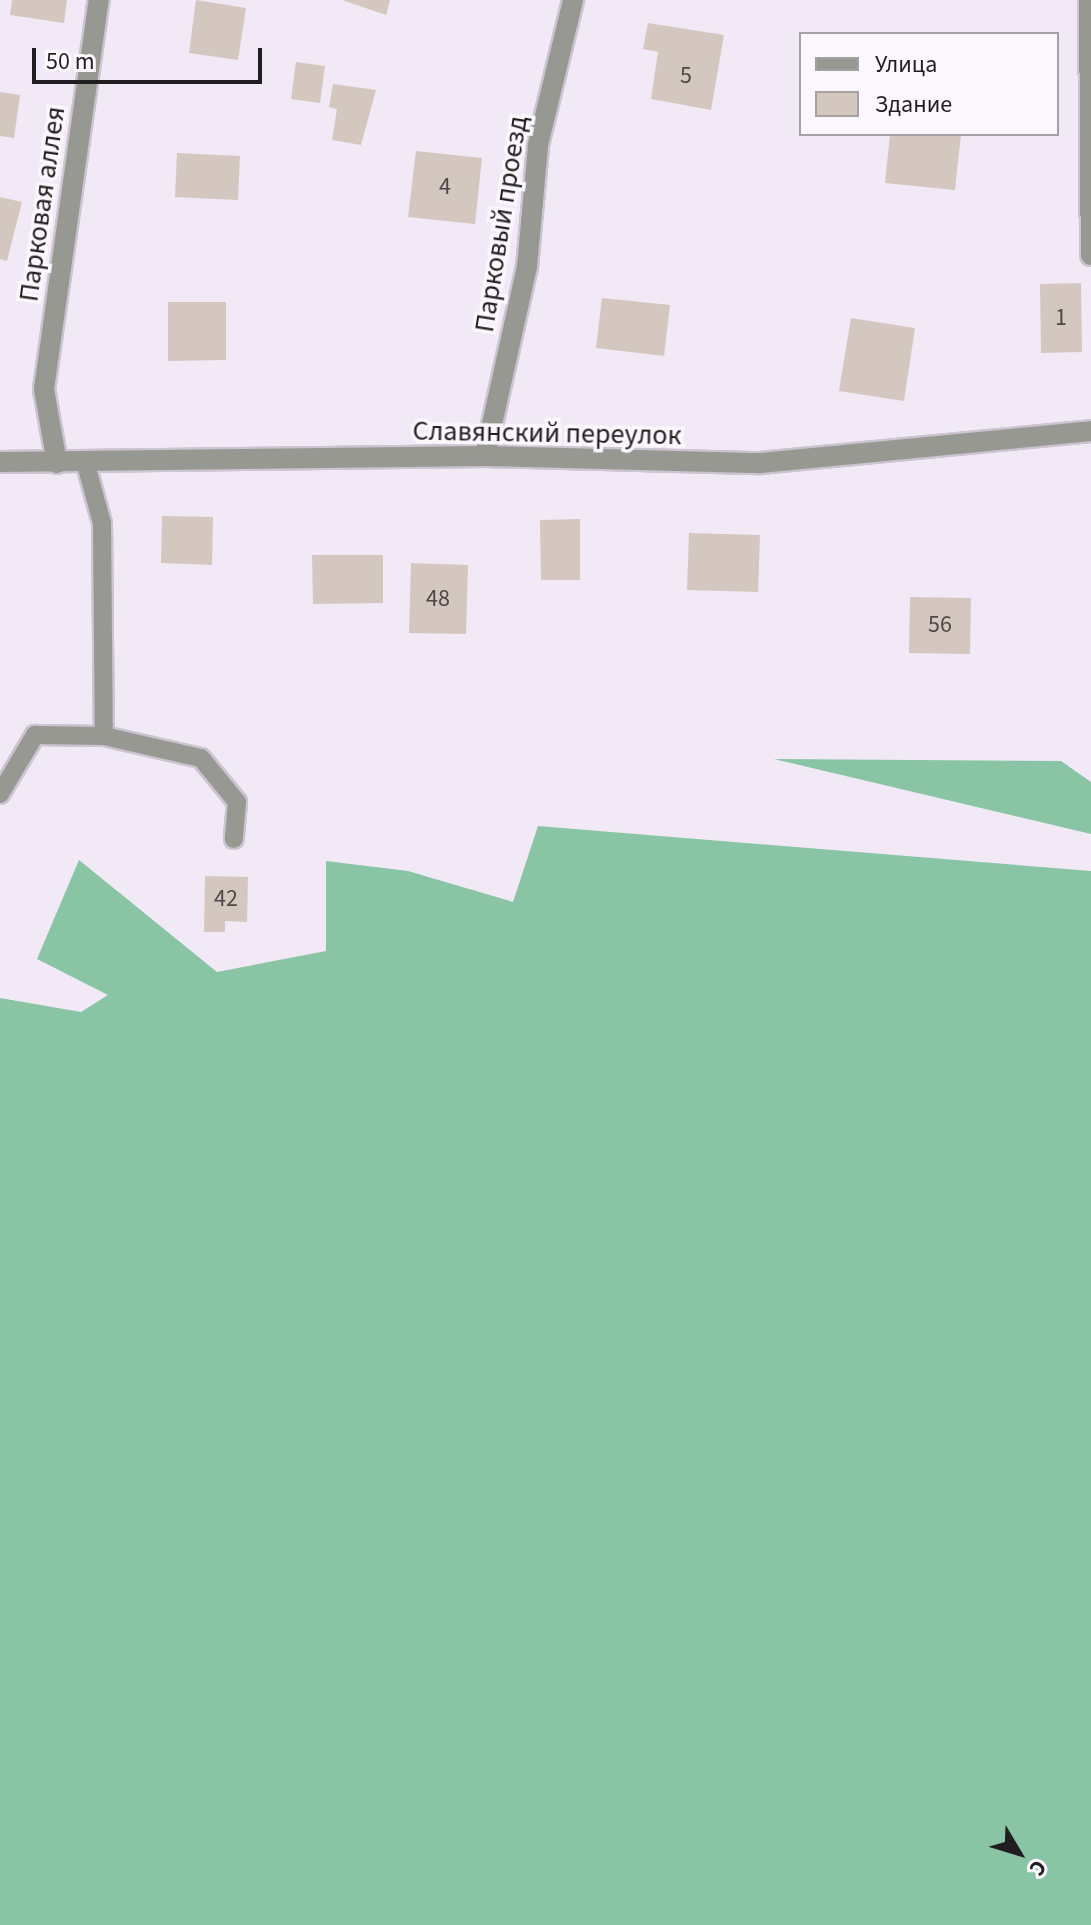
<!DOCTYPE html>
<html>
<head>
<meta charset="utf-8">
<style>
	body { margin:0 }
	#map { position:relative; width:1091px; height:1925px; overflow:hidden; background:#f1e9f6; font-family:"Source Sans 3",sans-serif }
	div>[style] { position:absolute }
	.forest>* { inset:0; background:#89c4a5 }
	.building>* { inset:0; background:#d4c7bf }
	.roads { filter:drop-shadow(2px 0 #ccc4d0) drop-shadow(-2px 0 #ccc4d0) drop-shadow(0 2px #ccc4d0) drop-shadow(0 -2px #ccc4d0) }
	.service>* { height:18px; margin:-9px; padding:0 9px; transform-origin:9px; border-radius:9px; background:#979892 }
	.minor>* { height:20px; margin:-10px; padding:0 10px; transform-origin:10px; border-radius:10px; background:#979892 }
	span { translate:-50% -50%; white-space:nowrap; text-align:center; line-height:1.15; -webkit-text-stroke:7px #fbf8fd; paint-order:stroke }
	.number-label { font-size:24px; color:#4e4849 }
	.number-label span { -webkit-text-stroke-width:0 }
	.street-label { font-size:28px; color:#211e22 }
	.legend { position:absolute; left:799px; top:32px; width:260px; height:104px; box-sizing:border-box; background:#fbf8fd; border:2px solid #a4a1a5; margin:0; padding:10px 14px; list-style:none; font-size:24px; color:#211e22 }
	.legend li { display:flex; align-items:center; gap:16px; height:40px }
	.legend b { width:40px; border:2px solid #a4a1a5 }
	.north { position:absolute; left:979px; top:1813px; width:80px; height:80px; -webkit-text-stroke:6px #fbf8fd; paint-order:stroke; rotate:128deg; font-size:22px; font-weight:700; line-height:32px; text-align:center; color:#211e22 }
	.north::after { content:''; display:block; margin:auto; width:28px; height:36px; background:#211e22; clip-path:polygon(50% 0,100% 100%,50% 72%,0 100%) }
	.scale { position:absolute; left:32px; top:48px; width:230px; height:36px; box-sizing:border-box; border:4px solid #211e22; border-top:0; padding-left:10px; font-size:24px; line-height:28px; white-space:nowrap; color:#211e22; -webkit-text-stroke:6px #fbf8fd; paint-order:stroke }
</style>
</head>
<body>
<div id="map">
	<div class="forest">
		<div style="clip-path:polygon(774px 759px,1061px 761px,1091px 782px,1091px 834px)"></div>
		<div style="clip-path:polygon(538px 826px,1091px 871px,1091px 1925px,0 1925px,0 998px,81px 1012px,108px 995px,37px 959px,79px 860px,217px 972px,326px 951px,326px 861px,408px 871px,513px 902px)"></div>
	</div>
	<div class="building">
		<div style="clip-path:polygon(12px 0,67px 0,64px 23px,10px 15px)"></div>
		<div style="clip-path:polygon(196px 0,246px 8px,238px 60px,189px 53px)"></div>
		<div style="clip-path:polygon(342px 0,390px 0,386px 15px)"></div>
		<div style="clip-path:polygon(648px 23px,724px 35px,711px 110px,651px 99px,658px 52px,643px 49px)"></div>
		<div style="clip-path:polygon(296px 62px,325px 66px,320px 103px,291px 99px)"></div>
		<div style="clip-path:polygon(333px 84px,376px 90px,361px 145px,332px 140px,337px 109px,329px 107px)"></div>
		<div style="clip-path:polygon(0 92px,20px 95px,14px 138px,0 136px)"></div>
		<div style="clip-path:polygon(890px 134px,961px 134px,955px 190px,885px 183px)"></div>
		<div style="clip-path:polygon(416px 151px,482px 158px,475px 224px,408px 217px)"></div>
		<div style="clip-path:polygon(177px 153px,240px 156px,238px 200px,175px 197px)"></div>
		<div style="clip-path:polygon(0 197px,22px 202px,7px 261px,0 259px)"></div>
		<div style="clip-path:polygon(1081px 283px,1082px 352px,1041px 353px,1040px 284px)"></div>
		<div style="clip-path:polygon(602px 298px,670px 305px,664px 356px,596px 348px)"></div>
		<div style="clip-path:polygon(168px 302px,226px 302px,226px 360px,168px 361px)"></div>
		<div style="clip-path:polygon(851px 318px,915px 328px,904px 401px,839px 391px)"></div>
		<div style="clip-path:polygon(162px 516px,213px 517px,212px 565px,161px 563px)"></div>
		<div style="clip-path:polygon(580px 519px,580px 580px,541px 580px,540px 520px)"></div>
		<div style="clip-path:polygon(689px 533px,760px 535px,758px 592px,687px 590px)"></div>
		<div style="clip-path:polygon(312px 555px,383px 555px,383px 603px,313px 604px)"></div>
		<div style="clip-path:polygon(411px 563px,468px 565px,466px 634px,409px 633px)"></div>
		<div style="clip-path:polygon(910px 597px,971px 598px,970px 654px,909px 653px)"></div>
		<div style="clip-path:polygon(205px 876px,248px 877px,247px 922px,225px 921px,225px 932px,204px 932px)"></div>
	</div>
	<div class="roads">
		<div class="service">
			<div style="left:85px;top:461px;width:64px;rotate:74.7deg"></div>
			<div style="left:102px;top:523px;width:213px;rotate:89.5deg"></div>
			<div style="left:0;top:794px;width:69px;rotate:-59.3deg"></div>
			<div style="left:35px;top:735px;width:69px;rotate:0.8deg"></div>
			<div style="left:104px;top:736px;width:99px;rotate:12.8deg"></div>
			<div style="left:201px;top:758px;width:57px;rotate:50.7deg"></div>
			<div style="left:237px;top:802px;width:37px;rotate:95deg"></div>
		</div>
		<div class="minor">
			<div style="left:1089px;top:0;width:255px;rotate:89.6deg"></div>
			<div style="left:485px;top:456px;width:194px;rotate:-77.5deg"></div>
			<div style="left:527px;top:267px;width:122px;rotate:-84.8deg"></div>
			<div style="left:538px;top:145px;width:149px;rotate:-76.4deg"></div>
			<div style="left:0;top:462px;width:485px;rotate:-0.7deg"></div>
			<div style="left:485px;top:456px;width:275px;rotate:1.5deg"></div>
			<div style="left:760px;top:463px;width:333px;rotate:-5.5deg"></div>
			<div style="left:57px;top:463px;width:75px;rotate:-100deg"></div>
			<div style="left:44px;top:389px;width:393px;rotate:-82deg"></div>
		</div>
	</div>
	<div class="number-label">
		<span style="left:686px;top:76px">5</span>
		<span style="left:445px;top:187px">4</span>
		<span style="left:1061px;top:318px">1</span>
		<span style="left:438px;top:599px">48</span>
		<span style="left:940px;top:625px">56</span>
		<span style="left:226px;top:899px">42</span>
	</div>
	<div class="street-label">
		<span style="left:42px;top:204px;rotate:-82deg">Парковая аллея</span>
		<span style="left:501px;top:224px;rotate:-81deg">Парковый проезд</span>
		<span style="left:547px;top:433px;rotate:1deg">Славянский переулок</span>
	</div>
	<ul class="legend">
	<li><b style="height:10px;background:#979892"></b>Улица</li>
	<li><b style="height:22px;background:#d4c7bf"></b>Здание</li>
	</ul>
	<div class="north">С</div>
	<div class="scale">50 m</div>
</div>
</body>
</html>
